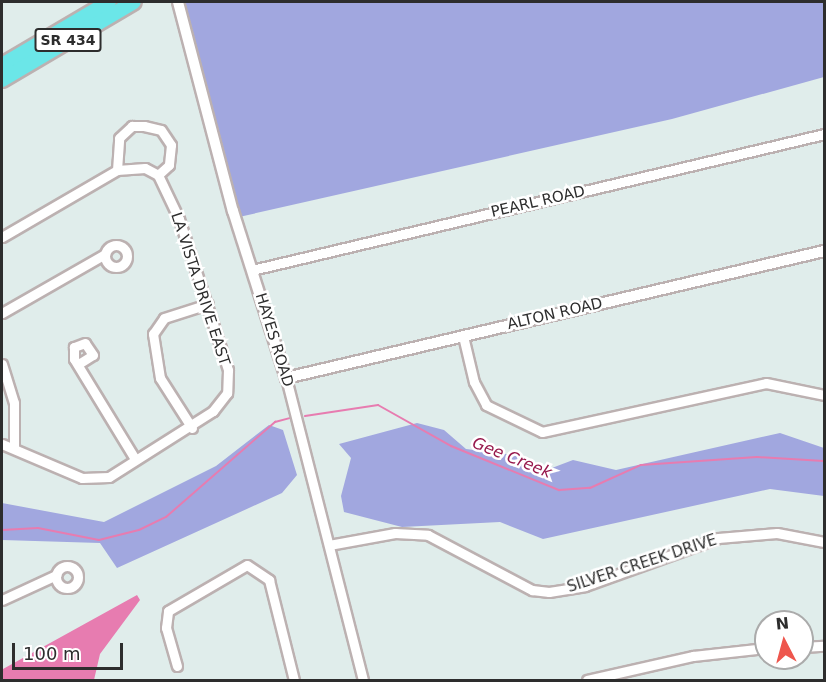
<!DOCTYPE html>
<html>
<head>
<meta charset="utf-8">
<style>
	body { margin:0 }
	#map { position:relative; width:826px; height:682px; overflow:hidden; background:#e0edeb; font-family:"DejaVu Sans",sans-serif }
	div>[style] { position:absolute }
	.green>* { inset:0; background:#a1a7df }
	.water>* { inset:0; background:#e77cb0 }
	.stream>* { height:2px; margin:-1px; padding:0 1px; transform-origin:1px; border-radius:1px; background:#e77cb0 }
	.roads { filter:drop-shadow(2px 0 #bcb1b1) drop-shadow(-2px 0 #bcb1b1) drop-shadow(0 2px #bcb1b1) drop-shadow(0 -2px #bcb1b1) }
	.minor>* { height:9px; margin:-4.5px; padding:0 4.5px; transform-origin:4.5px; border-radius:4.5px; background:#fff }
	.minor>.ring { margin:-4.5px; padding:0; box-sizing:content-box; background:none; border:9px solid #fff; border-radius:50% }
	.tertiary>* { height:10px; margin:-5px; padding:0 5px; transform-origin:5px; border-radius:5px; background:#fff }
	.primary>* { height:14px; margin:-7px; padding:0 7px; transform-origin:7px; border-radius:7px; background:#6be6e8 }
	span { translate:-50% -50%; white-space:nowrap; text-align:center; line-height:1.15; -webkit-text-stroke:5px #fff; paint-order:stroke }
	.shield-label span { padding:2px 4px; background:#fff; border:2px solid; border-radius:4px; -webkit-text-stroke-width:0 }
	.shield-label { font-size:14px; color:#2d2d2d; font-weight:700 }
	.street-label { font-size:15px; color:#2d2d2d }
	.water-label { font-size:16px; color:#96174b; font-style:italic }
	.frame { position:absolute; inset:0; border:3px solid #2d2d2d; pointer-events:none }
	.north { position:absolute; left:754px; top:610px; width:60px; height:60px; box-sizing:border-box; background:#fff; border:2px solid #ababab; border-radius:50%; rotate:354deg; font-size:16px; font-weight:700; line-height:24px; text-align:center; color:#2d2d2d }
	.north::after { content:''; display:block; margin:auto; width:21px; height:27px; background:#ee564d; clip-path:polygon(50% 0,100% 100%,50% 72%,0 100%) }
	.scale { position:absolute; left:12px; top:643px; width:111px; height:27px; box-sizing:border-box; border:3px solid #2d2d2d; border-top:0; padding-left:8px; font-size:18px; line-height:21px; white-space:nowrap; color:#2d2d2d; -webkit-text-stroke:4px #fff; paint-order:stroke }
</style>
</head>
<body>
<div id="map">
	<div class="green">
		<div style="clip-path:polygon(182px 2px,824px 2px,824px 77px,672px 119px,239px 217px)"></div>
		<div style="clip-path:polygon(417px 423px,444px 430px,466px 449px,521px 456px,536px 474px,573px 460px,616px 470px,780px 433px,824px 448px,824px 496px,770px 489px,543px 539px,500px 522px,402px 527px,344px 512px,341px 496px,351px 458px,339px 444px)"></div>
		<div style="clip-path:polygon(269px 425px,283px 430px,297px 475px,282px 493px,117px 568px,100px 543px,2px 540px,2px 503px,104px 522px,216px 466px)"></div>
	</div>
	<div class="water">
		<div style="clip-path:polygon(137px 595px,140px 600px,100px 654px,94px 680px,2px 680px,3px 669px)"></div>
	</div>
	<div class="stream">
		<div style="left:305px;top:416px;width:74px;rotate:-8.6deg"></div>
		<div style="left:378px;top:405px;width:84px;rotate:29.3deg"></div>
		<div style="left:451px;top:446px;width:117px;rotate:22.2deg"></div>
		<div style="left:559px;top:490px;width:31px;rotate:-4deg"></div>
		<div style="left:590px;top:488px;width:56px;rotate:-24.3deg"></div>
		<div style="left:641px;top:465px;width:116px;rotate:-3.9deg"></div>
		<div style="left:757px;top:457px;width:67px;rotate:3.4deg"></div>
		<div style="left:2px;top:530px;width:36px;rotate:-3deg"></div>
		<div style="left:38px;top:528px;width:62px;rotate:11.1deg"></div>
		<div style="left:99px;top:540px;width:41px;rotate:-14deg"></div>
		<div style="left:139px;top:530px;width:30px;rotate:-26deg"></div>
		<div style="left:166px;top:517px;width:145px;rotate:-41.1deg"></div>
		<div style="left:275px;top:422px;width:16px;rotate:-15deg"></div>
	</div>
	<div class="roads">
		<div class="minor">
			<div style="left:117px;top:170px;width:32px;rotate:-86deg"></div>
			<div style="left:119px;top:138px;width:18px;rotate:-43deg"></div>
			<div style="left:132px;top:126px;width:12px"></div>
			<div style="left:144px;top:126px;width:17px;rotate:13deg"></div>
			<div style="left:161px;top:130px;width:18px;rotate:56deg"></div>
			<div style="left:171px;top:145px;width:20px;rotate:96deg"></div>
			<div style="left:169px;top:165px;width:15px;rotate:138deg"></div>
			<div style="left:2px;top:237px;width:133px;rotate:-30.2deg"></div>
			<div style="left:117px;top:170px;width:28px;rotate:-4deg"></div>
			<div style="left:145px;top:168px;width:15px;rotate:28deg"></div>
			<div style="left:158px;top:175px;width:49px;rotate:64.5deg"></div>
			<div style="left:179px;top:219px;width:159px;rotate:72deg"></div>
			<div style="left:228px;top:370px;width:23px;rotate:92deg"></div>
			<div style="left:227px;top:393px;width:23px;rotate:128deg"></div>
			<div style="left:213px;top:411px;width:123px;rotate:147.6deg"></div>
			<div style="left:109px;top:477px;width:27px;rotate:178deg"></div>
			<div style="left:82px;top:478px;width:87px;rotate:-157deg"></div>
			<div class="ring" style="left:105px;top:245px;width:13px;height:13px"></div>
			<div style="left:252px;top:270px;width:588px;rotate:-13.37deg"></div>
			<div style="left:2px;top:313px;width:119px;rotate:-29.8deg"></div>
			<div style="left:463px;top:336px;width:47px;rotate:76.6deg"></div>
			<div style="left:474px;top:382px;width:26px;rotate:62deg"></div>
			<div style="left:486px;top:405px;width:62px;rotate:25.7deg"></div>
			<div style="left:542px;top:432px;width:229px;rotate:-12.3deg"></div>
			<div style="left:766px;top:383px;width:59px;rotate:11.7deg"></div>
			<div style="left:80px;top:363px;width:15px;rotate:-32deg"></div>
			<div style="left:93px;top:355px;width:14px;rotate:-124deg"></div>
			<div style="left:85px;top:343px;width:12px;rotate:160deg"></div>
			<div style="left:74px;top:347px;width:12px;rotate:90deg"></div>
			<div style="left:74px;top:359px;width:117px;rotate:58.6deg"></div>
			<div style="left:2px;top:364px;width:41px;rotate:72.9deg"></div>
			<div style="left:14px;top:403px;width:45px;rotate:90deg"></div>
			<div style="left:286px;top:378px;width:312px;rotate:75.7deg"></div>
			<div style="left:192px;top:428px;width:59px;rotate:-122.6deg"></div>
			<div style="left:160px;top:378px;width:45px;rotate:-99deg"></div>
			<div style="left:153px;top:334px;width:19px;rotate:-55deg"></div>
			<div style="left:164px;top:318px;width:46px;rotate:-17.7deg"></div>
			<div style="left:329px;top:545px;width:67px;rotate:-10.3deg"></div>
			<div style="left:395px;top:533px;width:33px;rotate:3deg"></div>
			<div style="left:428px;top:535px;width:118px;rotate:27.9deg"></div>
			<div style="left:532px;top:590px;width:17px;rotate:7deg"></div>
			<div style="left:549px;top:592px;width:36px;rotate:-9deg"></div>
			<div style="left:585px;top:586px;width:141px;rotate:-19.8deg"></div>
			<div style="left:718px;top:538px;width:59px;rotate:-4.8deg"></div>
			<div style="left:777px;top:533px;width:48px;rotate:10.8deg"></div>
			<div class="ring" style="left:56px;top:566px;width:13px;height:13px"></div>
			<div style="left:2px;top:600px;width:60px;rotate:-24.8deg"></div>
			<div style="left:802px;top:647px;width:22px;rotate:-3deg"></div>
			<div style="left:177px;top:666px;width:40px;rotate:-106deg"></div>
			<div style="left:166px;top:628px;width:17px;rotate:-83deg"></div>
			<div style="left:168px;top:611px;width:91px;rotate:-30.2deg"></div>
			<div style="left:247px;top:565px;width:27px;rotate:34deg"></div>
			<div style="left:269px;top:580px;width:103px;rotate:76deg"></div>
			<div style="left:587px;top:680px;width:109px;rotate:-12.8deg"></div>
			<div style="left:693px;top:656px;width:73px;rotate:-6.3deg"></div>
		</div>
		<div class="tertiary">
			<div style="left:178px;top:2px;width:216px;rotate:75.3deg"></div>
			<div style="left:233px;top:211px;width:175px;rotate:72.4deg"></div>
			<div style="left:286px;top:378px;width:553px;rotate:-13.28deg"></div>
		</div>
		<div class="primary">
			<div style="left:2px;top:65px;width:124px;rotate:-30.5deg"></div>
			<div style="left:2px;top:80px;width:153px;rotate:-30.6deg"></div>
		</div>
	</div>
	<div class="shield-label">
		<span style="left:68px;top:40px">SR 434</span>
	</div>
	<div class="street-label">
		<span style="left:538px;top:202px;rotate:-13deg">PEARL ROAD</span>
		<span style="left:200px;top:289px;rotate:72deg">LA VISTA DRIVE EAST</span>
		<span style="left:555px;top:314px;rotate:-13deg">ALTON ROAD</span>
		<span style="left:274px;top:340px;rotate:73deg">HAYES ROAD</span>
		<span style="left:642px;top:564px;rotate:-18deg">SILVER CREEK DRIVE</span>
	</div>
	<div class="water-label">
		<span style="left:512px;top:458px;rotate:22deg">Gee Creek</span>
	</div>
	<div class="frame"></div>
	<div class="north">N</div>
	<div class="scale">100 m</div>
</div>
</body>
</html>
